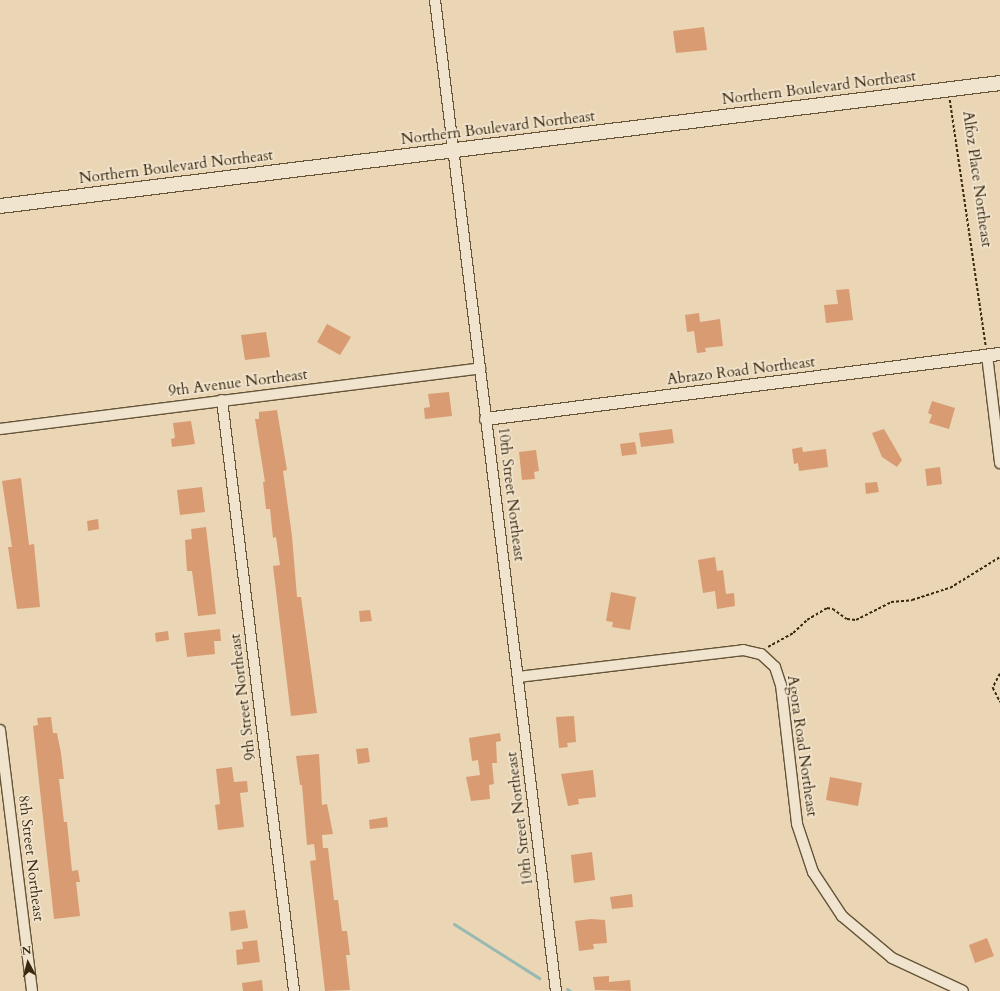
<!DOCTYPE html>
<html>
<head>
<meta charset="utf-8">
<style>
	body { margin:0 }
	#map { position:relative; width:1000px; height:991px; overflow:hidden; background:#ead6b5; font-family:Cardo,serif }
	div>[style] { position:absolute }
	.stream>* { height:3px; margin:-1.5px; padding:0 1.5px; transform-origin:1.5px; border-radius:1.5px; background:#98b9b1 }
	.building>* { inset:0; background:#d99b71 }
	.path>* { height:1.5px; margin-top:-0.75px; transform-origin:0; background:repeating-linear-gradient(90deg,#39280d 0 3px,transparent 0 5px) }
	.roads { filter:drop-shadow(1px 0 #655437) drop-shadow(-1px 0 #655437) drop-shadow(0 1px #655437) drop-shadow(0 -1px #655437) }
	.minor>* { height:10px; margin:-5px; padding:0 5px; transform-origin:5px; border-radius:5px; background:#f1e4cf }
	.tertiary>* { height:12px; margin:-6px; padding:0 6px; transform-origin:6px; border-radius:6px; background:#f1e4cf }
	.secondary>* { height:14px; margin:-7px; padding:0 7px; transform-origin:7px; border-radius:7px; background:#f1e4cf }
	span { translate:-50% -50%; white-space:nowrap; text-align:center; line-height:1.15; -webkit-text-stroke:3.5px #f1e4cf; paint-order:stroke }
	.street-label { font-size:15px; color:#39280d }
	.north { position:absolute; left:8px; top:943px; width:40px; height:40px; -webkit-text-stroke:3px #f1e4cf; paint-order:stroke; rotate:353deg; font-size:11px; font-weight:700; line-height:16px; text-align:center; color:#39280d }
	.north::after { content:''; display:block; margin:auto; width:14px; height:18px; background:#39280d; clip-path:polygon(50% 0,100% 100%,50% 72%,0 100%) }
</style>
</head>
<body>
<div id="map">
	<div class="stream">
		<div style="left:454px;top:924px;width:101px;rotate:32.4deg"></div>
		<div style="left:567px;top:989px;width:4px;rotate:34deg"></div>
	</div>
	<div class="building">
		<div style="clip-path:polygon(704px 27px,707px 50px,676px 53px,673px 31px)"></div>
		<div style="clip-path:polygon(849px 289px,853px 320px,826px 323px,824px 305px,838px 304px,836px 290px)"></div>
		<div style="clip-path:polygon(699px 313px,700px 322px,720px 319px,723px 346px,705px 348px,706px 352px,697px 353px,694px 331px,687px 332px,685px 315px)"></div>
		<div style="clip-path:polygon(327px 324px,351px 337px,340px 355px,317px 342px)"></div>
		<div style="clip-path:polygon(266px 332px,270px 357px,245px 360px,241px 335px)"></div>
		<div style="clip-path:polygon(449px 392px,452px 416px,425px 419px,424px 408px,430px 407px,428px 394px)"></div>
		<div style="clip-path:polygon(932px 401px,955px 408px,949px 429px,929px 423px,932px 415px,928px 413px)"></div>
		<div style="clip-path:polygon(277px 410px,287px 470px,283px 471px,292px 536px,297px 597px,301px 597px,317px 713px,291px 716px,273px 566px,280px 565px,276px 537px,273px 538px,270px 509px,266px 509px,263px 482px,265px 482px,255px 419px,259px 419px,259px 412px)"></div>
		<div style="clip-path:polygon(191px 421px,195px 444px,172px 447px,171px 439px,175px 438px,173px 423px)"></div>
		<div style="clip-path:polygon(672px 429px,674px 443px,641px 447px,639px 433px)"></div>
		<div style="clip-path:polygon(884px 429px,902px 460px,897px 467px,882px 457px,872px 433px)"></div>
		<div style="clip-path:polygon(635px 442px,637px 454px,622px 456px,620px 444px)"></div>
		<div style="clip-path:polygon(802px 447px,803px 452px,826px 449px,828px 467px,799px 471px,798px 463px,794px 464px,792px 449px)"></div>
		<div style="clip-path:polygon(536px 450px,539px 471px,534px 472px,535px 479px,522px 480px,519px 452px)"></div>
		<div style="clip-path:polygon(940px 467px,942px 484px,927px 486px,925px 469px)"></div>
		<div style="clip-path:polygon(21px 478px,29px 545px,34px 544px,40px 607px,17px 609px,8px 547px,12px 547px,2px 481px)"></div>
		<div style="clip-path:polygon(877px 482px,879px 492px,866px 494px,865px 483px)"></div>
		<div style="clip-path:polygon(202px 487px,205px 512px,180px 515px,177px 490px)"></div>
		<div style="clip-path:polygon(98px 519px,99px 529px,88px 531px,87px 521px)"></div>
		<div style="clip-path:polygon(206px 527px,216px 614px,198px 616px,192px 571px,187px 571px,185px 540px,192px 539px,191px 529px)"></div>
		<div style="clip-path:polygon(715px 557px,717px 571px,723px 570px,726px 594px,734px 593px,735px 606px,717px 609px,715px 591px,703px 593px,698px 560px)"></div>
		<div style="clip-path:polygon(611px 592px,636px 597px,630px 630px,612px 627px,613px 622px,606px 621px)"></div>
		<div style="clip-path:polygon(370px 610px,372px 621px,360px 622px,359px 611px)"></div>
		<div style="clip-path:polygon(220px 629px,221px 641px,214px 641px,215px 654px,187px 657px,184px 633px)"></div>
		<div style="clip-path:polygon(168px 631px,169px 640px,156px 642px,155px 633px)"></div>
		<div style="clip-path:polygon(574px 716px,576px 742px,567px 743px,568px 747px,559px 748px,556px 717px)"></div>
		<div style="clip-path:polygon(51px 717px,53px 733px,57px 733px,61px 753px,64px 779px,59px 779px,64px 822px,67px 822px,72px 871px,78px 870px,80px 882px,76px 882px,80px 916px,54px 919px,33px 726px,38px 725px,37px 718px)"></div>
		<div style="clip-path:polygon(500px 733px,501px 741px,496px 742px,497px 763px,492px 763px,494px 784px,489px 785px,490px 799px,471px 801px,466px 777px,480px 775px,478px 760px,472px 761px,469px 738px)"></div>
		<div style="clip-path:polygon(368px 748px,370px 762px,358px 764px,356px 749px)"></div>
		<div style="clip-path:polygon(319px 754px,322px 805px,327px 804px,333px 834px,322px 835px,323px 848px,328px 848px,334px 900px,338px 900px,342px 931px,347px 931px,350px 955px,346px 955px,350px 990px,325px 991px,310px 861px,316px 860px,314px 844px,307px 845px,302px 785px,300px 785px,296px 756px)"></div>
		<div style="clip-path:polygon(232px 767px,234px 782px,247px 781px,248px 792px,240px 793px,244px 827px,218px 830px,215px 805px,220px 804px,216px 769px)"></div>
		<div style="clip-path:polygon(593px 770px,596px 797px,578px 799px,579px 804px,568px 806px,561px 774px)"></div>
		<div style="clip-path:polygon(830px 777px,862px 783px,858px 806px,826px 800px)"></div>
		<div style="clip-path:polygon(387px 817px,388px 827px,370px 829px,369px 820px)"></div>
		<div style="clip-path:polygon(592px 852px,595px 880px,574px 883px,571px 855px)"></div>
		<div style="clip-path:polygon(632px 894px,633px 907px,612px 909px,610px 897px)"></div>
		<div style="clip-path:polygon(245px 910px,248px 928px,231px 931px,229px 912px)"></div>
		<div style="clip-path:polygon(591px 919px,605px 920px,607px 943px,593px 944px,594px 949px,579px 951px,575px 921px)"></div>
		<div style="clip-path:polygon(987px 938px,994px 956px,975px 963px,969px 945px)"></div>
		<div style="clip-path:polygon(257px 940px,260px 962px,237px 965px,236px 950px,243px 949px,242px 942px)"></div>
		<div style="clip-path:polygon(609px 976px,609px 982px,630px 980px,631px 991px,595px 990px,593px 977px)"></div>
		<div style="clip-path:polygon(262px 980px,263px 991px,243px 991px,242px 983px)"></div>
	</div>
	<div class="path">
		<div style="left:950px;top:100px;width:249px;rotate:81.7deg"></div>
		<div style="left:768px;top:647px;width:29px;rotate:-29deg"></div>
		<div style="left:793px;top:633px;width:19px;rotate:-43deg"></div>
		<div style="left:807px;top:620px;width:23px;rotate:-31deg"></div>
		<div style="left:827px;top:608px;width:6px;rotate:9deg"></div>
		<div style="left:833px;top:609px;width:17px;rotate:36deg"></div>
		<div style="left:847px;top:619px;width:9px;rotate:6deg"></div>
		<div style="left:856px;top:620px;width:39px;rotate:-27deg"></div>
		<div style="left:891px;top:602px;width:21px;rotate:-5deg"></div>
		<div style="left:912px;top:600px;width:40px;rotate:-18deg"></div>
		<div style="left:950px;top:588px;width:59px;rotate:-31.8deg"></div>
		<div style="left:1000px;top:674px;width:16px;rotate:117deg"></div>
		<div style="left:993px;top:688px;width:16px;rotate:63deg"></div>
	</div>
	<div class="roads">
		<div class="minor">
			<div style="left:435px;top:0;width:998px;rotate:83.04deg"></div>
			<div style="left:987px;top:355px;width:109px;rotate:83.1deg"></div>
			<div style="left:222px;top:400px;width:595px;rotate:83.05deg"></div>
			<div style="left:0;top:429px;width:484px;rotate:-7.2deg"></div>
			<div style="left:518px;top:677px;width:227px;rotate:-6.8deg"></div>
			<div style="left:743px;top:650px;width:18px;rotate:13deg"></div>
			<div style="left:761px;top:654px;width:19px;rotate:43deg"></div>
			<div style="left:775px;top:667px;width:19px;rotate:72deg"></div>
			<div style="left:781px;top:685px;width:140px;rotate:83.4deg"></div>
			<div style="left:797px;top:824px;width:51px;rotate:71.6deg"></div>
			<div style="left:813px;top:872px;width:53px;rotate:56.6deg"></div>
			<div style="left:842px;top:916px;width:65px;rotate:40deg"></div>
			<div style="left:892px;top:958px;width:78px;rotate:24.9deg"></div>
			<div style="left:0;top:730px;width:263px;rotate:83deg"></div>
		</div>
		<div class="tertiary">
			<div style="left:486px;top:419px;width:518px;rotate:-7.21deg"></div>
		</div>
		<div class="secondary">
			<div style="left:0;top:206px;width:1008px;rotate:-7.01deg"></div>
		</div>
	</div>
	<div class="street-label">
		<span style="left:819px;top:88px;rotate:-7deg">Northern Boulevard Northeast</span>
		<span style="left:498px;top:128px;rotate:-7deg">Northern Boulevard Northeast</span>
		<span style="left:176px;top:167px;rotate:-7deg">Northern Boulevard Northeast</span>
		<span style="left:977px;top:179px;rotate:82deg">Alfoz Place Northeast</span>
		<span style="left:741px;top:371px;rotate:-7deg">Abrazo Road Northeast</span>
		<span style="left:238px;top:383px;rotate:-7deg">9th Avenue Northeast</span>
		<span style="left:511px;top:494px;rotate:83deg">10th Street Northeast</span>
		<span style="left:243px;top:697px;rotate:-97deg">9th Street Northeast</span>
		<span style="left:802px;top:746px;rotate:82deg">Agora Road Northeast</span>
		<span style="left:520px;top:819px;rotate:-97deg">10th Street Northeast</span>
		<span style="left:31px;top:858px;rotate:83deg">8th Street Northeast</span>
	</div>
	<div class="north">N</div>
</div>
</body>
</html>
